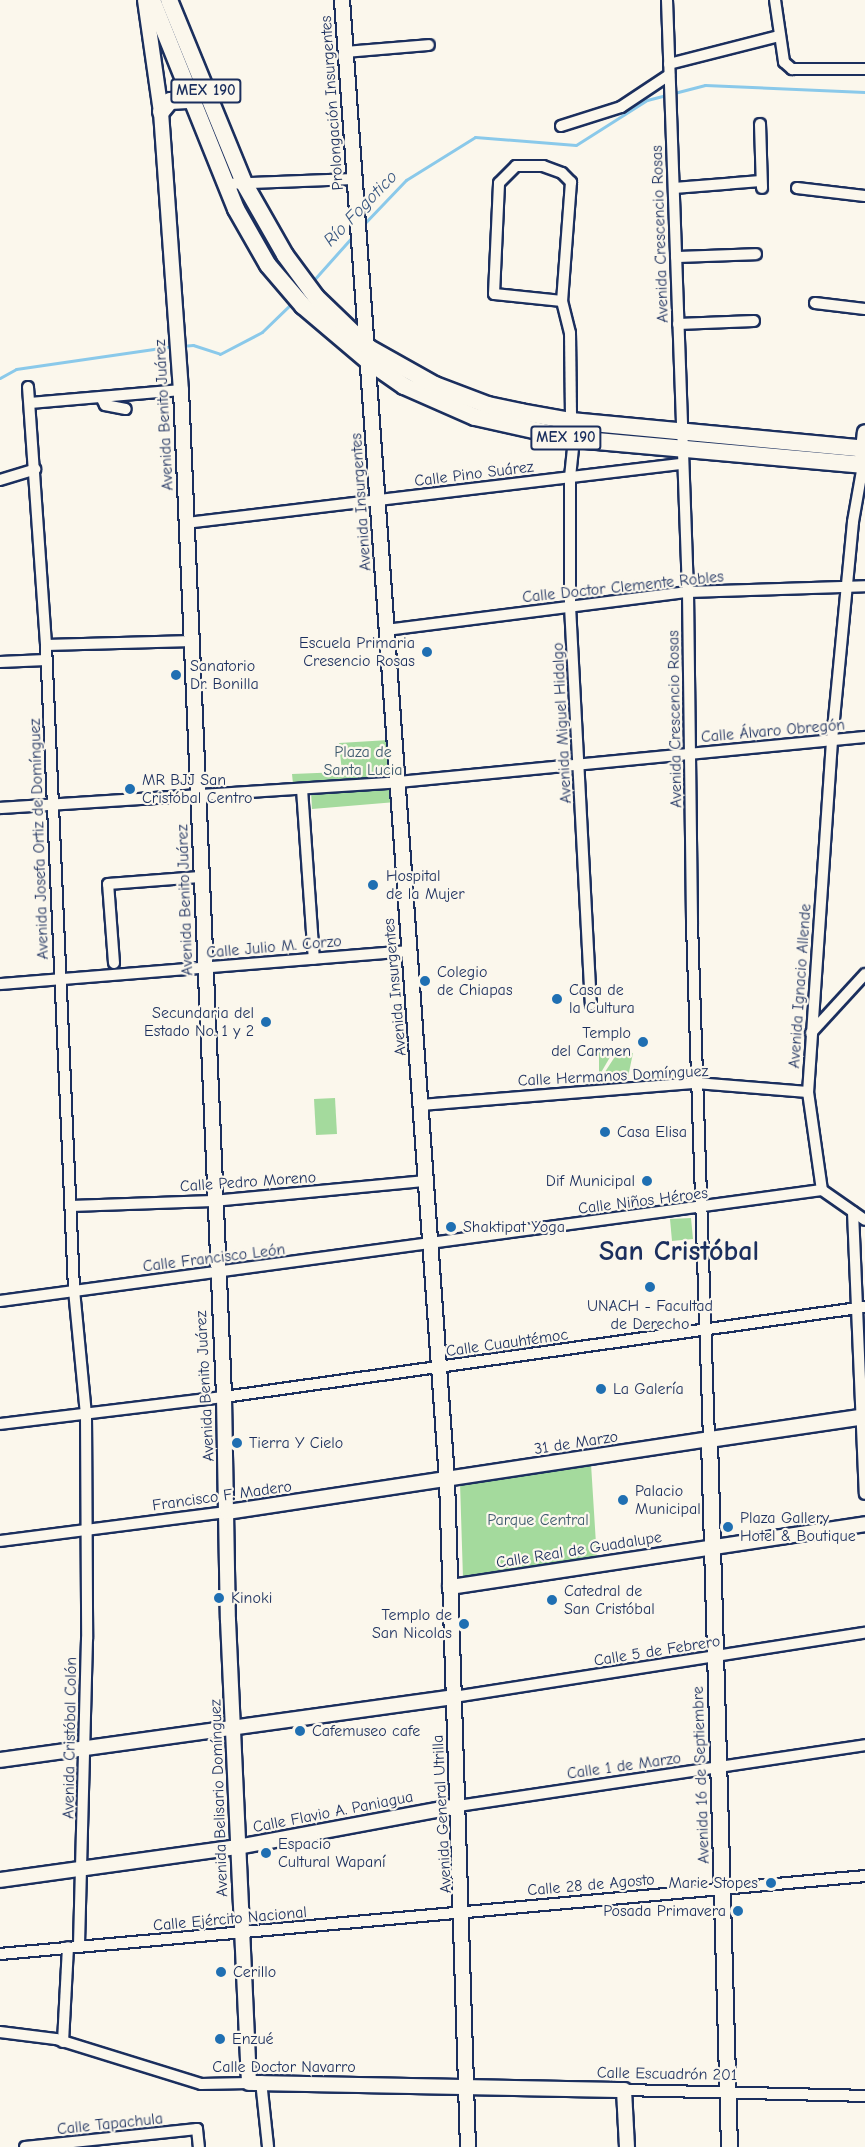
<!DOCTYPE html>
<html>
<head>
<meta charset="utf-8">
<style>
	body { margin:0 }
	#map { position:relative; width:865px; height:2147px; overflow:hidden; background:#fbf7ec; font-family:"Comic Neue",sans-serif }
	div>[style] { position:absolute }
	.green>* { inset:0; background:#a4da9d }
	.stream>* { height:3px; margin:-1.5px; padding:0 1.5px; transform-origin:1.5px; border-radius:1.5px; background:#8ac9ea }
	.roads { filter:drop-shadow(2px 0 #1b2f5e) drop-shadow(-2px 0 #1b2f5e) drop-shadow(0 2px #1b2f5e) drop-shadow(0 -2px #1b2f5e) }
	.minor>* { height:10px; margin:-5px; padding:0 5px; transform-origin:5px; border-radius:5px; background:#fbf7ec }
	.tertiary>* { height:14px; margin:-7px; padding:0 7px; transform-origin:7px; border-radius:7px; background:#fbf7ec }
	.secondary>* { height:15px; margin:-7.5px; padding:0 7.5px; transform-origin:7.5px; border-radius:7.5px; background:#fbf7ec }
	.primary>* { height:16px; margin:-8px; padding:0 8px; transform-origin:8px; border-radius:8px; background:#fbf7ec }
	.dots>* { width:16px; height:16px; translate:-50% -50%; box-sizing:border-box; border:3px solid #fbf7ec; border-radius:50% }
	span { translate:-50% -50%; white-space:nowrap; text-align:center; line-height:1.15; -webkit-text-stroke:4.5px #fbf7ec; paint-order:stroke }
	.shield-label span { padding:2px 4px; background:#fbf7ec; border:2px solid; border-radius:4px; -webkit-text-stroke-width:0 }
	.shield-label { font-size:15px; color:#1b2f5e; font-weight:700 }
	.street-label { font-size:16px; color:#1b2f5e }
	.poi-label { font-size:16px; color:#1b2f5e }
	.right { translate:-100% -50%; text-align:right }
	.left { translate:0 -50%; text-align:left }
	.park-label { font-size:16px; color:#3d5a6e }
	.water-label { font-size:18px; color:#375681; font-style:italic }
	.town-label { font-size:28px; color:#1b2f5e; font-weight:700 }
</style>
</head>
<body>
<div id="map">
	<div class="green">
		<div style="clip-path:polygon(389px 740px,393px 778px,293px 784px,292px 774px,342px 772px,339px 743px)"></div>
		<div style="clip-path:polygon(393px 784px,396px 802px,312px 809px,311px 791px)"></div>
		<div style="clip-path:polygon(599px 1052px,613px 1052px,599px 1076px)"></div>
		<div style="clip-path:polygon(618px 1052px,633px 1053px,628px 1077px,601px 1078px)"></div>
		<div style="clip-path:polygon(335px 1098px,337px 1134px,316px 1135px,314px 1099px)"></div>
		<div style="clip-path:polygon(691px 1218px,693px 1239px,672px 1241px,670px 1219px)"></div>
		<div style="clip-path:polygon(591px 1464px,597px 1560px,463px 1578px,460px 1483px)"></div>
	</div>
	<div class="stream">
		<div style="left:362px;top:226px;width:64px;rotate:-46.3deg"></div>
		<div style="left:406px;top:180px;width:81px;rotate:-31.9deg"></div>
		<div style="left:475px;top:137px;width:101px;rotate:4.5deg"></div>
		<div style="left:576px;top:145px;width:84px;rotate:-32.4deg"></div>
		<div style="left:647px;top:100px;width:60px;rotate:-14.5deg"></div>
		<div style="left:705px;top:85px;width:160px;rotate:2.5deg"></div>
		<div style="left:312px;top:282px;width:62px;rotate:-48.3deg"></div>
		<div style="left:181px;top:346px;width:12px;rotate:-5deg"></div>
		<div style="left:193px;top:345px;width:28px;rotate:18deg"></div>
		<div style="left:220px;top:354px;width:47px;rotate:-27.6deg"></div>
		<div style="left:262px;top:332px;width:43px;rotate:-44.1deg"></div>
		<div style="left:0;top:378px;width:18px;rotate:-29deg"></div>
		<div style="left:16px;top:369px;width:160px;rotate:-8.3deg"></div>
	</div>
	<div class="roads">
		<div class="minor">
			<div style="left:667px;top:0;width:592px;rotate:87.97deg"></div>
			<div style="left:688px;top:592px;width:332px;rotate:89.3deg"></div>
			<div style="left:692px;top:924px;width:515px;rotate:88.11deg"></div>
			<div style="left:775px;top:0;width:63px;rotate:81.7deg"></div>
			<div style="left:784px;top:62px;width:11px;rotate:41deg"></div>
			<div style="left:792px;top:69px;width:73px"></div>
			<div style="left:344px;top:52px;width:85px;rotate:-4.7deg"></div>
			<div style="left:669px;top:64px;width:114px;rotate:-14.3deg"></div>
			<div style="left:760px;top:124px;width:64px;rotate:88.2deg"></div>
			<div style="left:561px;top:126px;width:63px;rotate:-17.6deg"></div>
			<div style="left:621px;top:107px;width:58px;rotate:-33.7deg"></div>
			<div style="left:225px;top:184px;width:129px;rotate:-2.2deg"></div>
			<div style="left:674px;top:188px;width:87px;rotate:-4.6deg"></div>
			<div style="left:797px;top:188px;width:68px;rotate:6.7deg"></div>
			<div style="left:676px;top:257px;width:80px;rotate:-2.1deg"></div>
			<div style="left:562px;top:301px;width:68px;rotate:-174.1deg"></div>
			<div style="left:494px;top:294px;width:111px;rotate:-87.4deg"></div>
			<div style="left:499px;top:183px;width:24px;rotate:-45deg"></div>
			<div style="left:516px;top:166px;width:27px"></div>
			<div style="left:543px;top:166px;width:20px;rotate:20deg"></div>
			<div style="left:562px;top:173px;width:13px;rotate:45deg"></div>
			<div style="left:571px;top:182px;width:119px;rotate:94.3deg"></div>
			<div style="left:562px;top:301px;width:33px;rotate:76deg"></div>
			<div style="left:570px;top:333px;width:88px;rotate:89.3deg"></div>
			<div style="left:815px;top:303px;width:50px;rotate:6.8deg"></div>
			<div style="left:678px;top:324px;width:76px;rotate:-2.3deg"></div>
			<div style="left:28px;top:387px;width:259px;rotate:86deg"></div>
			<div style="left:46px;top:645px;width:646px;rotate:87.51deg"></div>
			<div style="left:74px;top:1290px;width:126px;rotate:84.5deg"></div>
			<div style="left:86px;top:1415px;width:224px;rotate:89.7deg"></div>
			<div style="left:87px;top:1639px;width:306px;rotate:91.5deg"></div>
			<div style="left:101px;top:397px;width:9px;rotate:63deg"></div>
			<div style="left:105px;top:405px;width:21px;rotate:11deg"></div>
			<div style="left:30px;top:403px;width:152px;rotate:-4.9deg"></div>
			<div style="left:574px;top:439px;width:37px;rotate:96deg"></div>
			<div style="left:570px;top:476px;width:130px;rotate:90deg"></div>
			<div style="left:570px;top:606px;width:399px;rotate:87deg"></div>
			<div style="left:863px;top:465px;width:58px;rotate:100deg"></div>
			<div style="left:853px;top:522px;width:220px;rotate:95.5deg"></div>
			<div style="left:832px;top:741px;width:352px;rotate:93.9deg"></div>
			<div style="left:808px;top:1092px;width:99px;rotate:81.9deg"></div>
			<div style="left:822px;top:1190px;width:52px;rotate:34.9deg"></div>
			<div style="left:0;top:480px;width:37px;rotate:-17deg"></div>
			<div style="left:186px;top:523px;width:499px;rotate:-6.8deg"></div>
			<div style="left:386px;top:630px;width:304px;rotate:-7.2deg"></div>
			<div style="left:688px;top:592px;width:177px;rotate:-1.9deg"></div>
			<div style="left:46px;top:645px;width:147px;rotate:-1.6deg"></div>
			<div style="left:0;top:662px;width:46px;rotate:-2.5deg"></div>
			<div style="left:302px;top:789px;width:170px;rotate:86deg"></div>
			<div style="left:0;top:808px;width:399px;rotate:-3.7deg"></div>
			<div style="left:398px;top:782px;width:469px;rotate:-5.5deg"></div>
			<div style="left:114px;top:963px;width:79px;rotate:-94.3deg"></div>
			<div style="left:108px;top:884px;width:92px;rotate:-4.4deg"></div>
			<div style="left:0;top:984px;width:409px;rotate:-4.6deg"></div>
			<div style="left:811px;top:1033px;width:80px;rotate:-47.5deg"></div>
			<div style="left:421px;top:1105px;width:276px;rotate:-4.6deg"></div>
			<div style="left:696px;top:1083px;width:112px;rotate:4.6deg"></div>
			<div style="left:71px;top:1206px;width:142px;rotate:-2deg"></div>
			<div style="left:213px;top:1201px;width:214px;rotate:-5.4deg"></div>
			<div style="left:853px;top:1212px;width:282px;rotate:87.6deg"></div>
			<div style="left:0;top:1301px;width:829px;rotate:-7.69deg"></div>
			<div style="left:0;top:1424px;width:226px;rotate:-6.9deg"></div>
			<div style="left:224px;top:1397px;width:647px;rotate:-7.99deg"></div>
			<div style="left:0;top:1541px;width:229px;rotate:-7.3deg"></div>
			<div style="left:454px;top:1697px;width:416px;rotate:-8.9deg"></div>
			<div style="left:458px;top:1806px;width:412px;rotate:-8.5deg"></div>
			<div style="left:0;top:1954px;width:869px;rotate:-5.15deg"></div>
			<div style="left:0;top:2032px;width:56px;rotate:7.1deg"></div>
			<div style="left:56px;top:2039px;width:152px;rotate:17.2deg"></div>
			<div style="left:201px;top:2084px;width:48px;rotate:-1.2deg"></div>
			<div style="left:63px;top:2042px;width:95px;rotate:-87deg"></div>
			<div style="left:261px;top:2081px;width:66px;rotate:83.9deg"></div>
			<div style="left:624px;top:2090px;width:241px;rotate:1.4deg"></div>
			<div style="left:25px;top:2147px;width:173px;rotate:-6deg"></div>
			<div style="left:197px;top:2129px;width:18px;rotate:84deg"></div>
		</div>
		<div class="tertiary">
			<div style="left:145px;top:0;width:113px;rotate:81.9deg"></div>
			<div style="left:161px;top:112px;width:279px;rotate:85.9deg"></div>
			<div style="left:181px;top:390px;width:1008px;rotate:87.55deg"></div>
			<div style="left:224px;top:1397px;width:223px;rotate:89deg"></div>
			<div style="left:228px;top:1620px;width:463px;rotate:87.4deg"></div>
			<div style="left:249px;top:2083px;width:375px;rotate:1.1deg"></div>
			<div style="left:624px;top:2090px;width:57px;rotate:87deg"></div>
			<div style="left:342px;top:0;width:1484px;rotate:85.94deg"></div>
			<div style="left:447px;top:1480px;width:667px;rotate:88.2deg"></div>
			<div style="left:227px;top:1512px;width:487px;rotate:-8.6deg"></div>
			<div style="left:450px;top:1587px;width:420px;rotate:-8.6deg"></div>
			<div style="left:0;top:1760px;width:458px;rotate:-7.9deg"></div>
			<div style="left:0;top:1880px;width:239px;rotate:-7.9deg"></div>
			<div style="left:237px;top:1847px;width:225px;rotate:-10.5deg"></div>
		</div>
		<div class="secondary">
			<div style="left:862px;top:459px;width:27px;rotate:-84deg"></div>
			<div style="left:729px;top:2147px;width:708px;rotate:-91.62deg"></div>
			<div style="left:709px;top:1439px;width:158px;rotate:-8.4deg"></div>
		</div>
		<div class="primary">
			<div style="left:152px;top:0;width:225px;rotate:68.1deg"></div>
			<div style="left:236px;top:209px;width:64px;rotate:60.3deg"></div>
			<div style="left:268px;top:265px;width:54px;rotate:49.5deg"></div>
			<div style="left:303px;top:306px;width:85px;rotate:40.2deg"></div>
			<div style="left:368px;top:361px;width:44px;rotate:34.8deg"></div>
			<div style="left:404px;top:386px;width:77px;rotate:23.6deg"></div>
			<div style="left:475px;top:417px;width:101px;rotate:12.5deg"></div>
			<div style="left:574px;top:439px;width:292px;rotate:5.1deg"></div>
			<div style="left:169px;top:0;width:198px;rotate:67.7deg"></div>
			<div style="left:244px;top:183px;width:83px;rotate:60.3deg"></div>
			<div style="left:285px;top:255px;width:52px;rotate:53.6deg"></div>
			<div style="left:316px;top:297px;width:74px;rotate:43.9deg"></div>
			<div style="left:369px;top:348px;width:76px;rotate:29.3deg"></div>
			<div style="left:435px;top:385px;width:57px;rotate:20.7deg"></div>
			<div style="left:488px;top:405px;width:34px;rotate:12deg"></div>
			<div style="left:521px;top:412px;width:51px;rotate:10.2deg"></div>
			<div style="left:571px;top:421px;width:295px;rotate:5.4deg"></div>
			<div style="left:161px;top:112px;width:14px;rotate:-51deg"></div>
			<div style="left:170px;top:101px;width:22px;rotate:-3deg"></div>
		</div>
	</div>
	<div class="dots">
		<div style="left:427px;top:652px;background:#1f6fb2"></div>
		<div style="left:176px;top:675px;background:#1f6fb2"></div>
		<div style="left:130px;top:789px;background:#1f6fb2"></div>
		<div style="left:373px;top:885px;background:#1f6fb2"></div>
		<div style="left:425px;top:981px;background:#1f6fb2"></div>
		<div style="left:557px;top:999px;background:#1f6fb2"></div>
		<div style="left:266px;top:1022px;background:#1f6fb2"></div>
		<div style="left:643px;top:1042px;background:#1f6fb2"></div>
		<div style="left:605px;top:1132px;background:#1f6fb2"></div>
		<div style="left:647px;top:1181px;background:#1f6fb2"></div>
		<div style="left:451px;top:1227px;background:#1f6fb2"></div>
		<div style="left:650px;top:1287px;background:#1f6fb2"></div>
		<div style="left:601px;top:1389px;background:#1f6fb2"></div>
		<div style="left:237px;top:1443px;background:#1f6fb2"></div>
		<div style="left:623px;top:1500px;background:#1f6fb2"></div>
		<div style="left:728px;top:1527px;background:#1f6fb2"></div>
		<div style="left:219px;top:1598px;background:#1f6fb2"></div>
		<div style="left:552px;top:1600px;background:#1f6fb2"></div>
		<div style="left:464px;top:1624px;background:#1f6fb2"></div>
		<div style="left:300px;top:1731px;background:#1f6fb2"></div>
		<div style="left:266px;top:1853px;background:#1f6fb2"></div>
		<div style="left:771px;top:1883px;background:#1f6fb2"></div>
		<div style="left:738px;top:1911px;background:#1f6fb2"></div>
		<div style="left:221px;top:1972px;background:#1f6fb2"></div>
		<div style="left:220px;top:2039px;background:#1f6fb2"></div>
	</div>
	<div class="shield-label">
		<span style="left:206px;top:91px">MEX 190</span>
		<span style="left:566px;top:438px">MEX 190</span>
	</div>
	<div class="street-label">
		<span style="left:332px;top:103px;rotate:-94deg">Prolongación Insurgentes</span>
		<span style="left:660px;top:234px;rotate:-92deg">Avenida Crescencio Rosas</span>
		<span style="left:164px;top:415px;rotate:-93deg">Avenida Benito Juárez</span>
		<span style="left:474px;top:474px;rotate:-7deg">Calle Pino Suárez</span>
		<span style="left:361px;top:502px;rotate:-94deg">Avenida Insurgentes</span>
		<span style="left:623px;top:587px;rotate:-6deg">Calle Doctor Clemente Robles</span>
		<span style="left:675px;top:719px;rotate:-91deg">Avenida Crescencio Rosas</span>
		<span style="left:562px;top:723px;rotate:-93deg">Avenida Miguel Hidalgo</span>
		<span style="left:773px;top:731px;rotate:-5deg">Calle Álvaro Obregón</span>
		<span style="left:39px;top:839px;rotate:-92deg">Avenida Josefa Ortiz de Domínguez</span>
		<span style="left:185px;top:900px;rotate:-92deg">Avenida Benito Juárez</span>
		<span style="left:274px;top:947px;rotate:-5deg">Calle Julio M. Corzo</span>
		<span style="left:800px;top:986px;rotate:-86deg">Avenida Ignacio Allende</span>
		<span style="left:395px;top:987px;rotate:-95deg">Avenida Insurgentes</span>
		<span style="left:613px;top:1076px;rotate:-3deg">Calle Hermanos Domínguez</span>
		<span style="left:248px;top:1182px;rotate:-4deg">Calle Pedro Moreno</span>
		<span style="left:643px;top:1201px;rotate:-7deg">Calle Niños Héroes</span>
		<span style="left:214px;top:1258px;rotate:-7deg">Calle Francisco León</span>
		<span style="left:507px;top:1343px;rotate:-8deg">Calle Cuauhtémoc</span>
		<span style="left:205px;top:1386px;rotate:-93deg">Avenida Benito Juárez</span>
		<span style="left:576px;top:1443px;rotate:-9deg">31 de Marzo</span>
		<span style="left:222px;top:1496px;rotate:-8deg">Francisco F. Madero</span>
		<span style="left:579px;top:1550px;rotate:-9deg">Calle Real de Guadalupe</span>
		<span style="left:657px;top:1651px;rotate:-9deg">Calle 5 de Febrero</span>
		<span style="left:70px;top:1738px;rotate:-89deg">Avenida Cristóbal Colón</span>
		<span style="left:624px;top:1766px;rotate:-8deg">Calle 1 de Marzo</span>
		<span style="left:701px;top:1775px;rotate:-92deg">Avenida 16 de Septiembre</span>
		<span style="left:219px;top:1798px;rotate:-92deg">Avenida Belisario Domínguez</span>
		<span style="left:333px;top:1812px;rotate:-11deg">Calle Flavio A. Paniagua</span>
		<span style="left:442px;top:1814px;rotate:-93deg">Avenida General Utrilla</span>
		<span style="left:591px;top:1885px;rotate:-5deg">Calle 28 de Agosto</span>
		<span style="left:230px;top:1919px;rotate:-5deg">Calle Ejército Nacional</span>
		<span style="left:284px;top:2067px">Calle Doctor Navarro</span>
		<span style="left:667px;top:2074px;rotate:1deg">Calle Escuadrón 201</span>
		<span style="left:110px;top:2124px;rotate:-6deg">Calle Tapachula</span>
	</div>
	<div class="poi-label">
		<span class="right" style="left:415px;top:652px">Escuela Primaria<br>Cresencio Rosas</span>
		<span class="left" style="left:190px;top:675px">Sanatorio<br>Dr. Bonilla</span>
		<span class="left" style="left:142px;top:789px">MR BJJ San<br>Cristóbal Centro</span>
		<span class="left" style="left:386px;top:885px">Hospital<br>de la Mujer</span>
		<span class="left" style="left:437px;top:981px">Colegio<br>de Chiapas</span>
		<span class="left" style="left:569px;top:999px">Casa de<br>la Cultura</span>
		<span class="right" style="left:254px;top:1022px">Secundaria del<br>Estado No. 1 y 2</span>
		<span class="right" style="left:631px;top:1042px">Templo<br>del Carmen</span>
		<span class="left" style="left:617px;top:1132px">Casa Elisa</span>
		<span class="right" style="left:635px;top:1181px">Dif Municipal</span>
		<span class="left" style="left:463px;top:1227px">Shaktipat Yoga</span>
		<span style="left:650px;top:1315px">UNACH - Facultad<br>de Derecho</span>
		<span class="left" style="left:613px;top:1389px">La Galería</span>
		<span class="left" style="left:249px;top:1443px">Tierra Y Cielo</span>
		<span class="left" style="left:635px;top:1500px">Palacio<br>Municipal</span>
		<span class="left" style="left:740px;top:1527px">Plaza Gallery<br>Hotel &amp; Boutique</span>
		<span class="left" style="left:564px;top:1600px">Catedral de<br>San Cristóbal</span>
		<span class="left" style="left:231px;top:1598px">Kinoki</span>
		<span class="right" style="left:452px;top:1624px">Templo de<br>San Nicolas</span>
		<span class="left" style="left:312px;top:1731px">Cafemuseo cafe</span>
		<span class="left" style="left:278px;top:1853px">Espacio<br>Cultural Wapaní</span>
		<span class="right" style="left:758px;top:1883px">Marie Stopes</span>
		<span class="right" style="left:726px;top:1911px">Posada Primavera</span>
		<span class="left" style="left:233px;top:1972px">Cerillo</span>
		<span class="left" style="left:232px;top:2039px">Enzué</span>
	</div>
	<div class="park-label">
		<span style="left:363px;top:761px">Plaza de<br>Santa Lucia</span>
		<span style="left:538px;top:1520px">Parque Central</span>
	</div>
	<div class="water-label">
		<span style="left:361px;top:209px;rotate:-46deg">Río Fogotico</span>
	</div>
	<div class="town-label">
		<span style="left:679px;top:1251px">San Cristóbal</span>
	</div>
</div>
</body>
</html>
